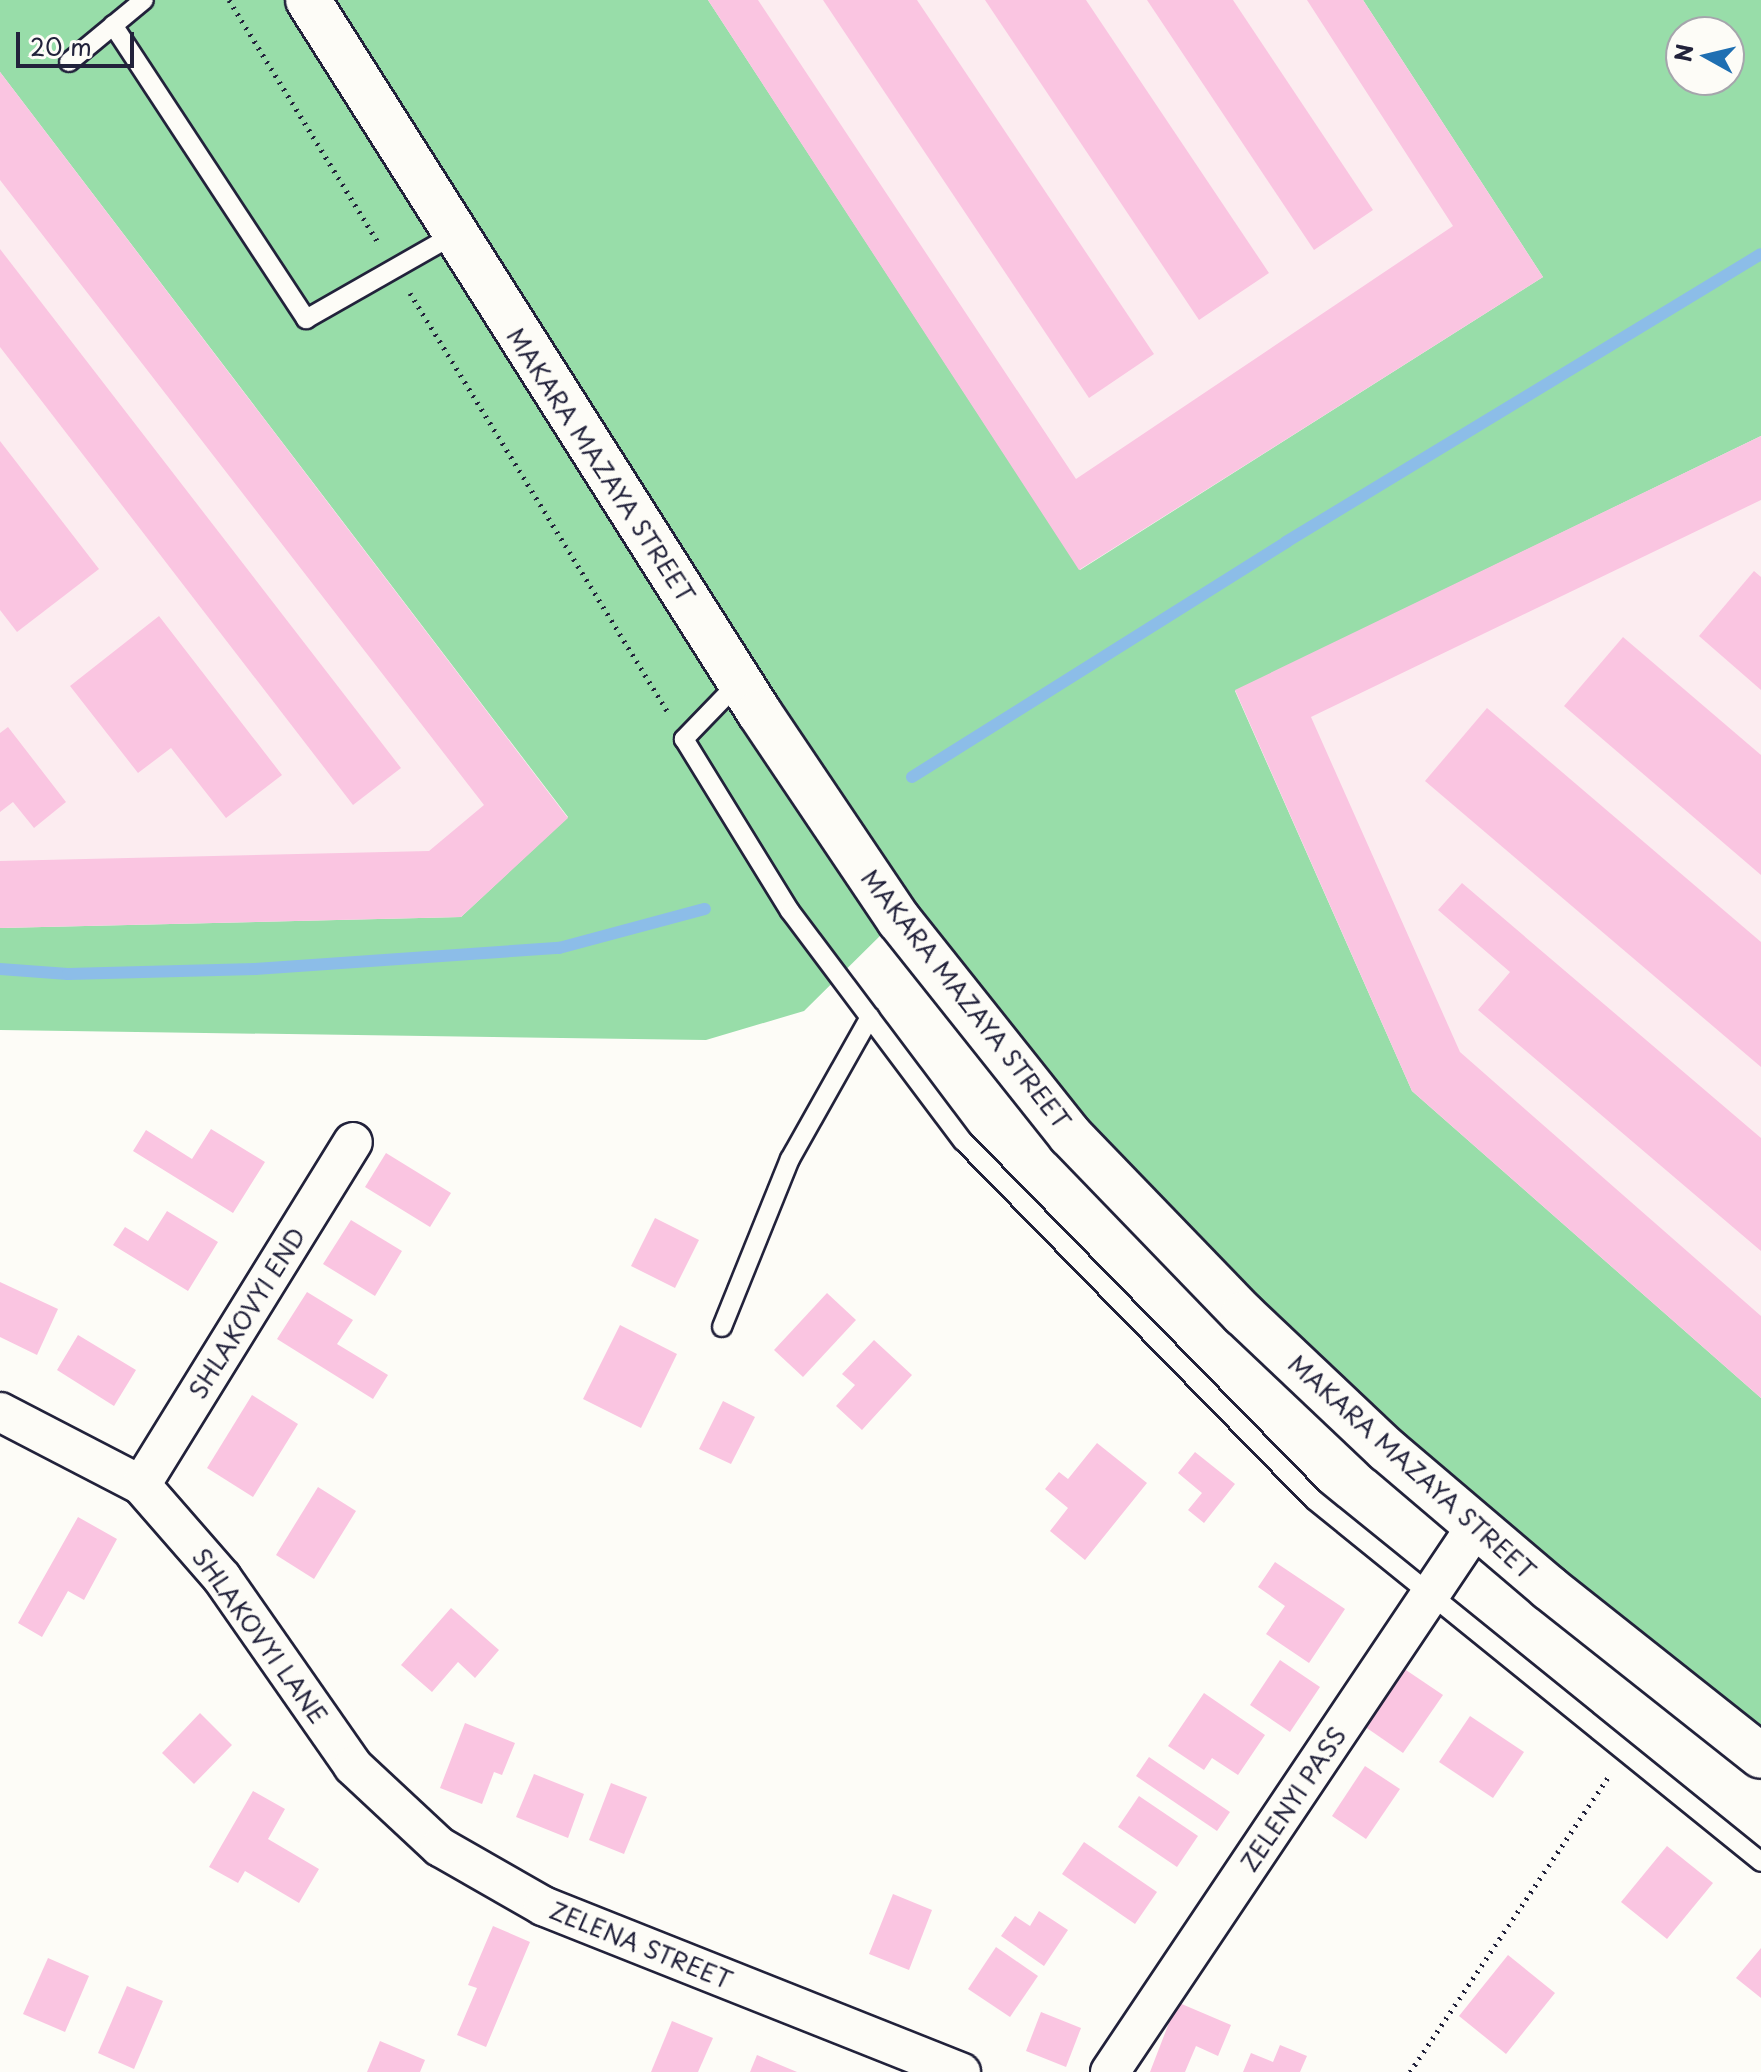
<!DOCTYPE html>
<html>
<head>
<meta charset="utf-8">
<style>
	body { margin:0 }
	#map { position:relative; width:1761px; height:2072px; overflow:hidden; background:#fdfcf7; font-family:"Playpen Sans",sans-serif }
	div>[style] { position:absolute }
	.built>* { inset:0; background:#fcecf0 }
	.green>* { inset:0; background:#98dda9 }
	.stream>* { height:12px; margin:-6px; padding:0 6px; transform-origin:6px; border-radius:6px; background:#8cbde8 }
	.building>* { inset:0; background:#fac5e1 }
	.path>* { height:5px; margin-top:-2.5px; transform-origin:0; background:repeating-linear-gradient(90deg,#22223b 0 2px,transparent 0 8px) }
	.roads { filter:drop-shadow(2px 0 #22223b) drop-shadow(-2px 0 #22223b) drop-shadow(0 2px #22223b) drop-shadow(0 -2px #22223b) }
	.lane>* { height:18px; margin:-9px; padding:0 9px; transform-origin:9px; border-radius:9px; background:#fdfcf7 }
	.street>* { height:38px; margin:-19px; padding:0 19px; transform-origin:19px; border-radius:19px; background:#fdfcf7 }
	.secondary>* { height:44px; margin:-22px; padding:0 22px; transform-origin:22px; border-radius:22px; background:#fdfcf7 }
	span { translate:-50% -50%; white-space:nowrap; text-align:center; line-height:1.15; -webkit-text-stroke:6px #fdfcf7; paint-order:stroke }
	.street-label { font-size:24px; color:#22223b }
	.north { position:absolute; left:1665px; top:16px; width:80px; height:80px; box-sizing:border-box; background:#fdfcf7; border:2px solid #a5a5ac; border-radius:50%; rotate:278deg; font-size:22px; font-weight:700; line-height:32px; text-align:center; color:#22223b }
	.north::after { content:''; display:block; margin:auto; width:28px; height:36px; background:#1f6fb2; clip-path:polygon(50% 0,100% 100%,50% 72%,0 100%) }
	.scale { position:absolute; left:16px; top:32px; width:118px; height:36px; box-sizing:border-box; border:4px solid #22223b; border-top:0; padding-left:10px; font-size:24px; line-height:28px; white-space:nowrap; color:#22223b; -webkit-text-stroke:6px #fdfcf7; paint-order:stroke }
</style>
</head>
<body>
<div id="map">
	<div class="built">
		<div style="clip-path:polygon(708px 0,1363px 0,1543px 277px,1079px 570px)"></div>
		<div style="clip-path:polygon(0 72px,568px 818px,461px 917px,0 928px)"></div>
		<div style="clip-path:polygon(1761px 436px,1761px 1398px,1412px 1091px,1235px 690px)"></div>
	</div>
	<div class="green">
		<div style="clip-path:polygon(0 0,296px 0,890px 926px,804px 1011px,706px 1040px,0 1030px,0 928px,461px 917px,568px 817px,0 72px)"></div>
		<div style="clip-path:polygon(evenodd,327px 0,708px 0,1080px 570px,1543px 277px,1363px 0,1761px 0,1761px 436px,1235px 691px,1412px 1091px,1761px 1398px,1761px 1737px,1397px 1438px,1082px 1125px,912px 911px,327px 0,1681px 32px,1729px 32px,1729px 80px,1681px 80px,1681px 32px)"></div>
	</div>
	<div class="stream">
		<div style="left:912px;top:777px;width:442px;rotate:-32.1deg"></div>
		<div style="left:1286px;top:542px;width:555px;rotate:-31.23deg"></div>
		<div style="left:0;top:969px;width:68px;rotate:4.2deg"></div>
		<div style="left:68px;top:974px;width:187px;rotate:-1.5deg"></div>
		<div style="left:255px;top:969px;width:305px;rotate:-4deg"></div>
		<div style="left:559px;top:948px;width:151px;rotate:-15deg"></div>
	</div>
	<div class="building">
		<div style="clip-path:polygon(708px 0,758px 0,1076px 479px,1453px 226px,1307px 0,1363px 0,1543px 277px,1079px 570px)"></div>
		<div style="clip-path:polygon(823px 0,917px 0,1154px 354px,1089px 398px)"></div>
		<div style="clip-path:polygon(985px 0,1086px 0,1269px 273px,1199px 320px)"></div>
		<div style="clip-path:polygon(1147px 0,1233px 0,1373px 210px,1314px 250px)"></div>
		<div style="clip-path:polygon(0 72px,568px 818px,461px 917px,0 928px,0 861px,429px 851px,484px 805px,0 180px)"></div>
		<div style="clip-path:polygon(0 249px,401px 768px,353px 805px,0 347px)"></div>
		<div style="clip-path:polygon(1761px 436px,1761px 500px,1311px 717px,1460px 1052px,1761px 1316px,1761px 1398px,1412px 1091px,1235px 690px)"></div>
		<div style="clip-path:polygon(0 441px,99px 569px,17px 632px,0 610px)"></div>
		<div style="clip-path:polygon(1754px 571px,1761px 577px,1761px 690px,1699px 636px)"></div>
		<div style="clip-path:polygon(159px 616px,282px 775px,226px 818px,171px 748px,138px 773px,70px 686px)"></div>
		<div style="clip-path:polygon(1623px 637px,1761px 755px,1761px 875px,1564px 706px)"></div>
		<div style="clip-path:polygon(1487px 708px,1761px 942px,1761px 1067px,1425px 781px)"></div>
		<div style="clip-path:polygon(8px 727px,66px 802px,34px 828px,13px 802px,0 812px,0 733px)"></div>
		<div style="clip-path:polygon(1462px 883px,1761px 1138px,1761px 1251px,1478px 1010px,1510px 972px,1438px 910px)"></div>
		<div style="clip-path:polygon(211px 1129px,265px 1162px,233px 1213px,133px 1151px,146px 1130px,192px 1159px)"></div>
		<div style="clip-path:polygon(386px 1153px,451px 1193px,430px 1227px,365px 1187px)"></div>
		<div style="clip-path:polygon(167px 1211px,218px 1242px,188px 1291px,113px 1245px,125px 1227px,148px 1241px)"></div>
		<div style="clip-path:polygon(655px 1218px,699px 1240px,675px 1288px,631px 1266px)"></div>
		<div style="clip-path:polygon(351px 1220px,402px 1251px,375px 1296px,323px 1264px)"></div>
		<div style="clip-path:polygon(0 1282px,58px 1309px,37px 1355px,0 1337px)"></div>
		<div style="clip-path:polygon(307px 1292px,353px 1320px,337px 1344px,388px 1375px,373px 1399px,277px 1339px)"></div>
		<div style="clip-path:polygon(827px 1293px,856px 1320px,803px 1377px,774px 1350px)"></div>
		<div style="clip-path:polygon(620px 1325px,677px 1354px,641px 1428px,583px 1399px)"></div>
		<div style="clip-path:polygon(78px 1335px,136px 1370px,114px 1406px,57px 1370px)"></div>
		<div style="clip-path:polygon(874px 1340px,912px 1375px,862px 1430px,836px 1406px,855px 1385px,842px 1374px)"></div>
		<div style="clip-path:polygon(252px 1395px,298px 1424px,253px 1497px,207px 1468px)"></div>
		<div style="clip-path:polygon(723px 1401px,755px 1417px,731px 1464px,699px 1449px)"></div>
		<div style="clip-path:polygon(1097px 1443px,1147px 1483px,1085px 1560px,1050px 1531px,1068px 1508px,1045px 1489px,1059px 1472px,1068px 1479px)"></div>
		<div style="clip-path:polygon(1195px 1452px,1235px 1484px,1204px 1523px,1188px 1510px,1202px 1493px,1178px 1473px)"></div>
		<div style="clip-path:polygon(318px 1487px,356px 1511px,314px 1579px,276px 1555px)"></div>
		<div style="clip-path:polygon(78px 1517px,117px 1539px,84px 1600px,68px 1591px,42px 1637px,18px 1623px)"></div>
		<div style="clip-path:polygon(1275px 1562px,1345px 1609px,1309px 1663px,1266px 1634px,1285px 1606px,1258px 1587px)"></div>
		<div style="clip-path:polygon(451px 1608px,499px 1650px,475px 1678px,458px 1662px,432px 1692px,401px 1665px)"></div>
		<div style="clip-path:polygon(1280px 1660px,1320px 1687px,1290px 1732px,1250px 1705px)"></div>
		<div style="clip-path:polygon(1400px 1666px,1443px 1695px,1403px 1753px,1361px 1724px)"></div>
		<div style="clip-path:polygon(1204px 1693px,1265px 1735px,1238px 1775px,1212px 1758px,1204px 1770px,1168px 1746px)"></div>
		<div style="clip-path:polygon(200px 1713px,232px 1745px,194px 1784px,162px 1753px)"></div>
		<div style="clip-path:polygon(1470px 1716px,1524px 1752px,1493px 1798px,1439px 1762px)"></div>
		<div style="clip-path:polygon(465px 1723px,515px 1743px,502px 1775px,494px 1772px,482px 1804px,440px 1788px)"></div>
		<div style="clip-path:polygon(1149px 1757px,1230px 1812px,1217px 1831px,1136px 1776px)"></div>
		<div style="clip-path:polygon(1365px 1766px,1400px 1789px,1366px 1839px,1332px 1816px)"></div>
		<div style="clip-path:polygon(534px 1774px,584px 1794px,568px 1838px,516px 1817px)"></div>
		<div style="clip-path:polygon(611px 1783px,647px 1797px,624px 1854px,589px 1840px)"></div>
		<div style="clip-path:polygon(253px 1791px,285px 1809px,268px 1839px,319px 1869px,299px 1903px,245px 1871px,238px 1883px,209px 1867px)"></div>
		<div style="clip-path:polygon(1139px 1796px,1198px 1836px,1177px 1867px,1118px 1827px)"></div>
		<div style="clip-path:polygon(1084px 1842px,1157px 1892px,1135px 1924px,1062px 1874px)"></div>
		<div style="clip-path:polygon(1667px 1846px,1713px 1883px,1667px 1939px,1621px 1902px)"></div>
		<div style="clip-path:polygon(893px 1894px,932px 1910px,909px 1970px,869px 1954px)"></div>
		<div style="clip-path:polygon(1039px 1911px,1068px 1930px,1044px 1966px,1001px 1936px,1015px 1916px,1030px 1926px)"></div>
		<div style="clip-path:polygon(493px 1926px,530px 1942px,486px 2047px,457px 2035px,477px 1988px,468px 1985px)"></div>
		<div style="clip-path:polygon(996px 1947px,1038px 1976px,1010px 2017px,968px 1989px)"></div>
		<div style="clip-path:polygon(1761px 1948px,1761px 1998px,1736px 1978px)"></div>
		<div style="clip-path:polygon(1508px 1955px,1555px 1993px,1506px 2054px,1459px 2016px)"></div>
		<div style="clip-path:polygon(48px 1958px,89px 1976px,65px 2032px,23px 2014px)"></div>
		<div style="clip-path:polygon(127px 1986px,163px 2001px,134px 2069px,98px 2053px)"></div>
		<div style="clip-path:polygon(1177px 2002px,1231px 2025px,1218px 2056px,1196px 2046px,1185px 2072px,1150px 2072px)"></div>
		<div style="clip-path:polygon(1041px 2012px,1081px 2028px,1066px 2067px,1026px 2051px)"></div>
		<div style="clip-path:polygon(672px 2021px,713px 2038px,698px 2072px,651px 2072px)"></div>
		<div style="clip-path:polygon(380px 2041px,425px 2060px,420px 2072px,367px 2072px)"></div>
		<div style="clip-path:polygon(1280px 2045px,1307px 2056px,1300px 2072px,1243px 2072px,1251px 2053px,1273px 2062px)"></div>
		<div style="clip-path:polygon(757px 2055px,797px 2072px,750px 2072px)"></div>
	</div>
	<div class="path">
		<div style="left:229px;top:0;width:286px;rotate:58.4deg"></div>
		<div style="left:410px;top:293px;width:494px;rotate:58.4deg"></div>
		<div style="left:1410px;top:2072px;width:359px;rotate:-56.1deg"></div>
	</div>
	<div class="roads">
		<div class="lane">
			<div style="left:113px;top:25px;width:352px;rotate:56.7deg"></div>
			<div style="left:306px;top:319px;width:169px;rotate:-29.7deg"></div>
			<div style="left:69px;top:62px;width:97px;rotate:-39.6deg"></div>
			<div style="left:740px;top:681px;width:81px;rotate:134deg"></div>
			<div style="left:684px;top:739px;width:202px;rotate:58.4deg"></div>
			<div style="left:790px;top:911px;width:288px;rotate:53.1deg"></div>
			<div style="left:963px;top:1141px;width:502px;rotate:45.65deg"></div>
			<div style="left:1314px;top:1500px;width:575px;rotate:39deg"></div>
			<div style="left:722px;top:1327px;width:181px;rotate:-68deg"></div>
			<div style="left:790px;top:1159px;width:163px;rotate:-60.6deg"></div>
		</div>
		<div class="street">
			<div style="left:0;top:1412px;width:159px;rotate:27.4deg"></div>
			<div style="left:141px;top:1485px;width:123px;rotate:48.9deg"></div>
			<div style="left:222px;top:1578px;width:229px;rotate:55.1deg"></div>
			<div style="left:353px;top:1766px;width:119px;rotate:43deg"></div>
			<div style="left:440px;top:1847px;width:119px;rotate:29.8deg"></div>
			<div style="left:543px;top:1906px;width:450px;rotate:21.7deg"></div>
			<div style="left:141px;top:1485px;width:403px;rotate:-58.3deg"></div>
			<div style="left:1110px;top:2072px;width:657px;rotate:-56.16deg"></div>
		</div>
		<div class="secondary">
			<div style="left:308px;top:0;width:843px;rotate:57.65deg"></div>
			<div style="left:759px;top:712px;width:251px;rotate:56.1deg"></div>
			<div style="left:899px;top:920px;width:275px;rotate:51.5deg"></div>
			<div style="left:1070px;top:1135px;width:249px;rotate:46deg"></div>
			<div style="left:1243px;top:1314px;width:198px;rotate:43.4deg"></div>
			<div style="left:1387px;top:1450px;width:213px;rotate:40.4deg"></div>
			<div style="left:1549px;top:1588px;width:270px;rotate:38.4deg"></div>
		</div>
	</div>
	<div class="street-label">
		<span style="left:601px;top:465px;rotate:57deg">MAKARA MAZAYA STREET</span>
		<span style="left:966px;top:999px;rotate:52deg">MAKARA MAZAYA STREET</span>
		<span style="left:247px;top:1313px;rotate:-58deg">SHLAKOVYI END</span>
		<span style="left:1412px;top:1467px;rotate:42deg">MAKARA MAZAYA STREET</span>
		<span style="left:260px;top:1636px;rotate:54deg">SHLAKOVYI LANE</span>
		<span style="left:1293px;top:1799px;rotate:-56deg">ZELENYI PASS</span>
		<span style="left:641px;top:1945px;rotate:22deg">ZELENA STREET</span>
	</div>
	<div class="north">N</div>
	<div class="scale">20 m</div>
</div>
</body>
</html>
